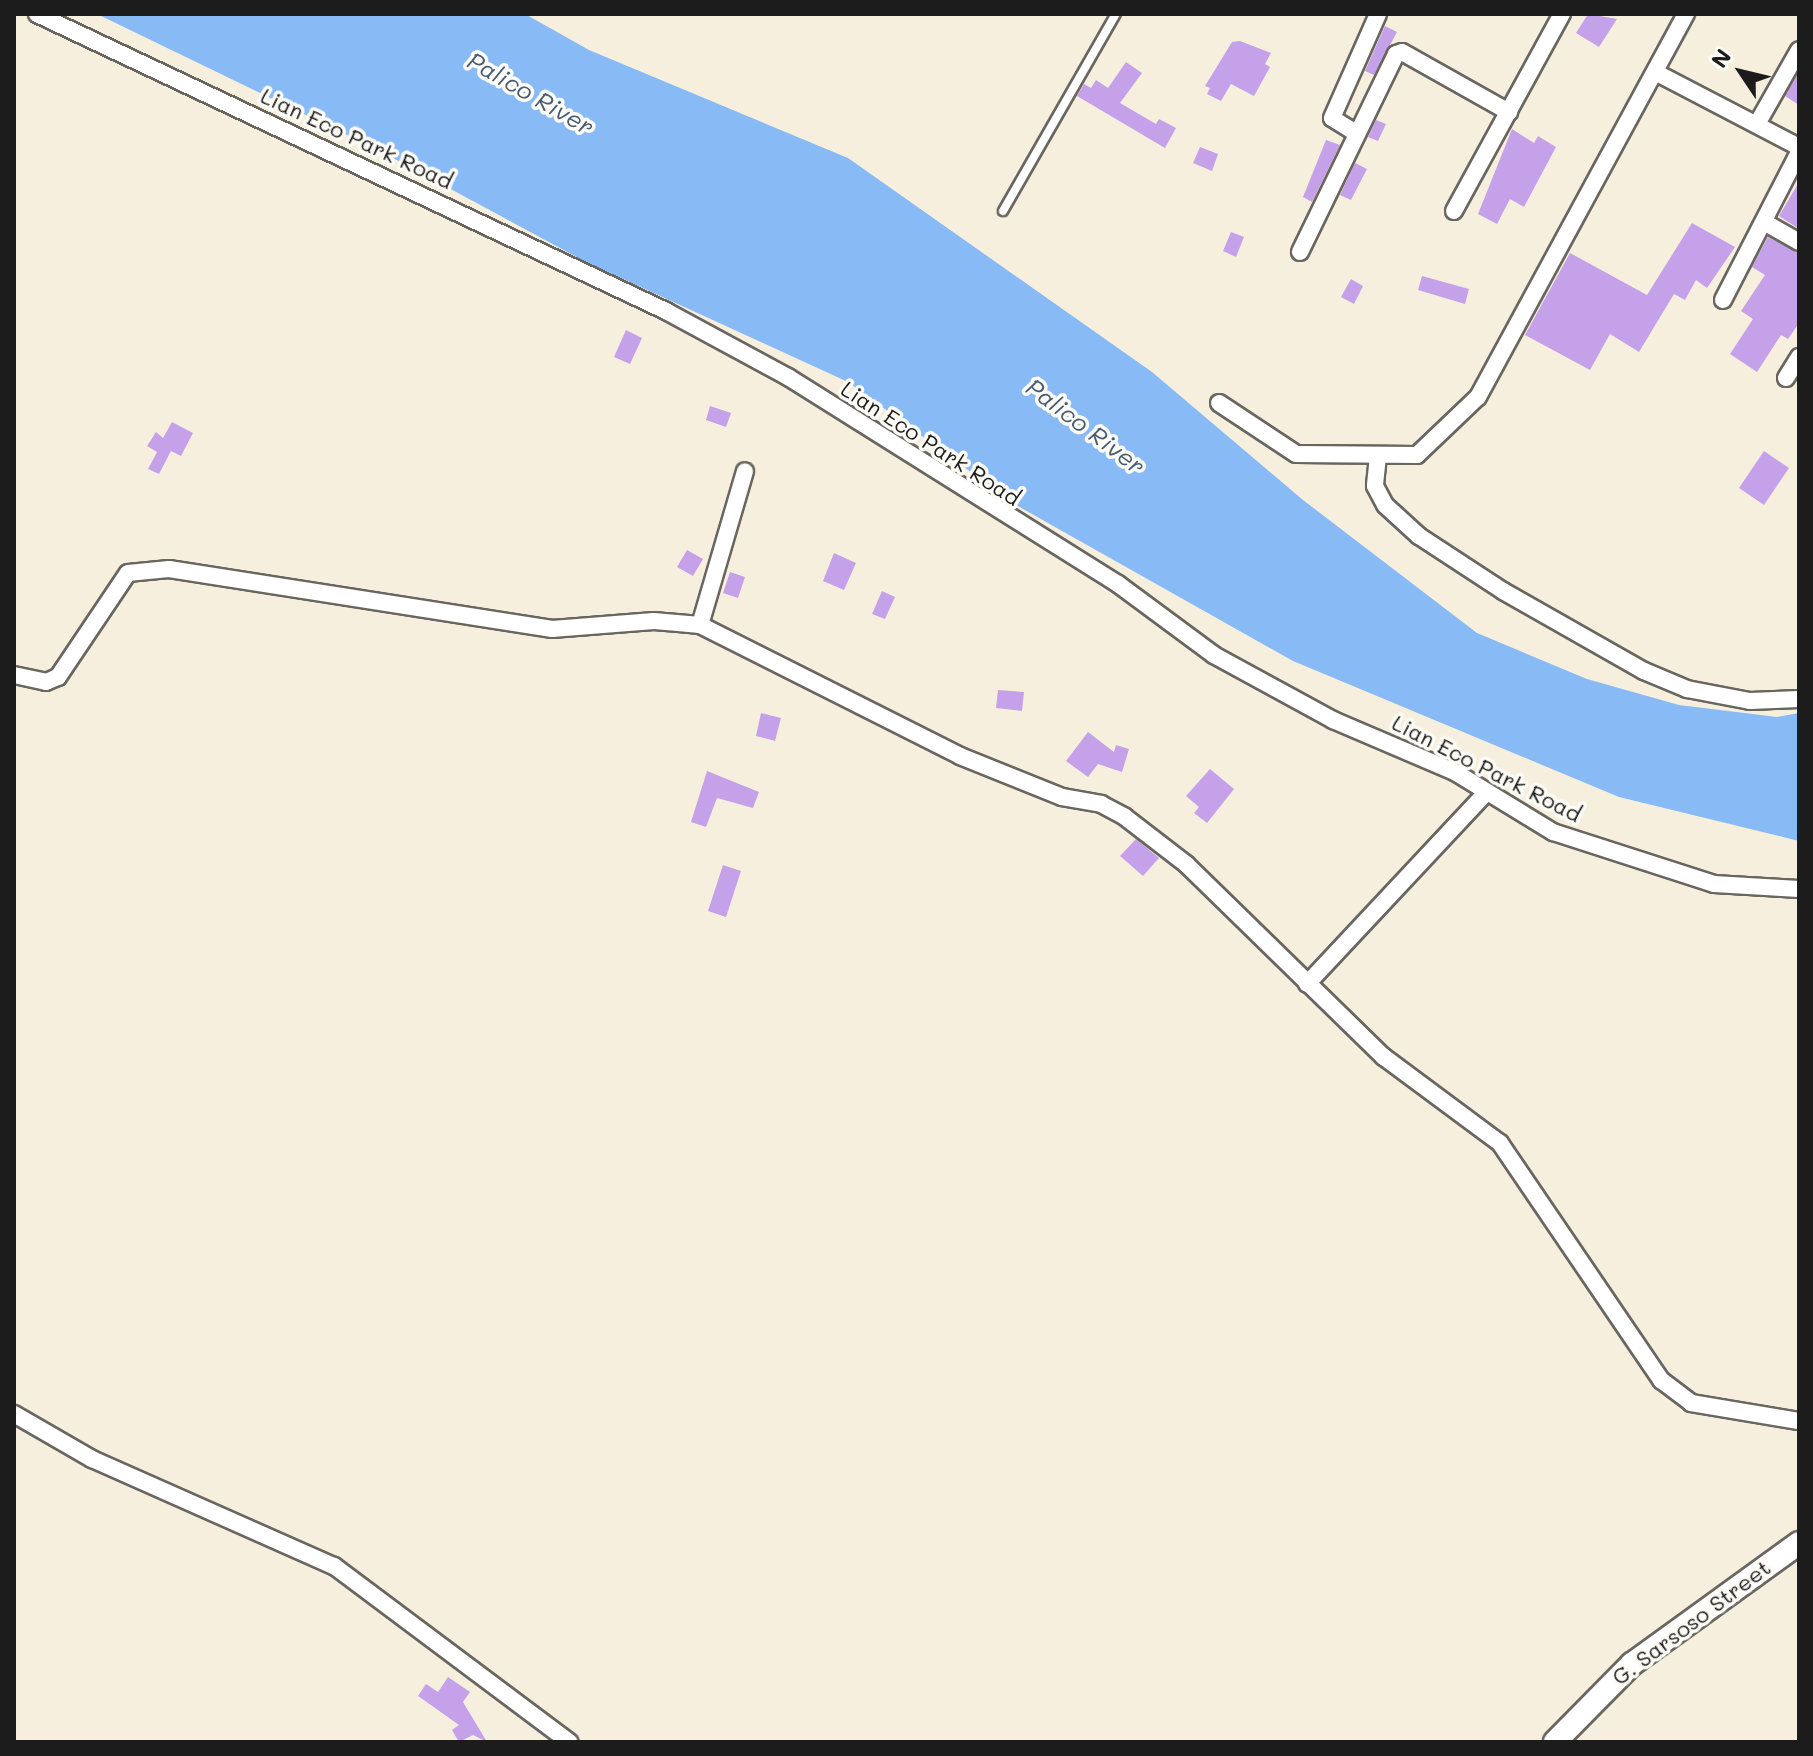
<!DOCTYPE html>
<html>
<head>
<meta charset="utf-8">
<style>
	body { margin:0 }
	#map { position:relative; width:1813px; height:1756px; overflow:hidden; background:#f7efde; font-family:Mali,sans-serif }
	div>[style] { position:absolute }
	.water>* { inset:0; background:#88baf5 }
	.building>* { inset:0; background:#c4a1e9 }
	.roads { filter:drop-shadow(2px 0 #696660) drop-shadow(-2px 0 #696660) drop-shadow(0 2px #696660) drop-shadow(0 -2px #696660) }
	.lane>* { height:8px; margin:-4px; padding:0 4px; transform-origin:4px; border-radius:4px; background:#fff }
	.street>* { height:16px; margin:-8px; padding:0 8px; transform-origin:8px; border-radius:8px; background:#fff }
	.secondary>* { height:22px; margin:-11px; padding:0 11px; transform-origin:11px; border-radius:11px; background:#fff }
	span { translate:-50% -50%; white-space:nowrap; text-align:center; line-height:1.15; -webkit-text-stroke:7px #fdfcf7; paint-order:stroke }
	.street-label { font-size:22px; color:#1c1c1c }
	.water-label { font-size:24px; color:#475b73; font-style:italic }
	.frame { position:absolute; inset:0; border:16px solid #1c1c1c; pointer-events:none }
	.north { position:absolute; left:1701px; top:32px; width:80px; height:80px; -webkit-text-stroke:6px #fdfcf7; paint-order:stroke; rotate:305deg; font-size:22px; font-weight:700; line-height:32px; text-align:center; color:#1c1c1c }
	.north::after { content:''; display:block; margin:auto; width:28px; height:36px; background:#1c1c1c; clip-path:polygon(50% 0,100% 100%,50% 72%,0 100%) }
</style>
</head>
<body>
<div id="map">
	<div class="water">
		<div style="clip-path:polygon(97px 14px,525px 14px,589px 50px,848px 158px,1152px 372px,1303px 500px,1477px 633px,1587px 679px,1679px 705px,1777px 717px,1799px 713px,1799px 841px,1619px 797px,1293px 661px,1016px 505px,848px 382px,584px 261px,380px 151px)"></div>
	</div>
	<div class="building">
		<div style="clip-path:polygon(1588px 14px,1617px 19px,1599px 47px,1576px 33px)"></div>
		<div style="clip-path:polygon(1385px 26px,1397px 32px,1374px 75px,1365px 71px)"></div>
		<div style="clip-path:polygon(1240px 41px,1271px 53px,1265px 64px,1270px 67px,1254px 96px,1231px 84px,1221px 101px,1207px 94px,1210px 88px,1205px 86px,1232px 42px)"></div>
		<div style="clip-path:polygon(1126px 62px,1142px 73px,1120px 103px,1156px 124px,1159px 119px,1176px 128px,1165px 148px,1077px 96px,1084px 84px,1091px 88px,1096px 80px,1108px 88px)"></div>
		<div style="clip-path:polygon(1799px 72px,1799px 105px,1785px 96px)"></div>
		<div style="clip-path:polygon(1376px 120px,1386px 124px,1378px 141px,1368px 137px)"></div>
		<div style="clip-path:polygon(1512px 129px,1534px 143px,1538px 136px,1556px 147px,1524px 207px,1510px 199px,1497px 224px,1478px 214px)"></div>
		<div style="clip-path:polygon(1326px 140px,1340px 145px,1312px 202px,1303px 197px)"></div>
		<div style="clip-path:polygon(1200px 147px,1218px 154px,1212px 171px,1193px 163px)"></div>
		<div style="clip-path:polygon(1355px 163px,1367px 169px,1351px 200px,1340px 195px)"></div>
		<div style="clip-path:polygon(1799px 182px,1799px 229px,1779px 216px)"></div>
		<div style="clip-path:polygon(1692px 223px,1735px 247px,1707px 288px,1696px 280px,1685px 300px,1674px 294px,1639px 352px,1610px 334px,1590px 370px,1525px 335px,1570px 253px,1647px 295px)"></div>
		<div style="clip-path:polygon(1231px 232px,1244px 237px,1236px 257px,1223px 251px)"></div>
		<div style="clip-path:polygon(1768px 237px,1799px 253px,1799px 323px,1788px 339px,1781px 335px,1757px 372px,1730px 354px,1753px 319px,1741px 311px,1765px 275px,1752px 267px)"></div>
		<div style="clip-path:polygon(1422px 276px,1469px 289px,1465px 304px,1418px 290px)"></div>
		<div style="clip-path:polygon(1351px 279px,1363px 286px,1354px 304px,1341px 297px)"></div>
		<div style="clip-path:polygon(626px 330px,642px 338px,630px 364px,614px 357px)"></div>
		<div style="clip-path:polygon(710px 406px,731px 413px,726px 427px,706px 420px)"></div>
		<div style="clip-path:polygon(172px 422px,193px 433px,181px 456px,171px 451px,159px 474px,148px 469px,157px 452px,147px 446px,156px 432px,163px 438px)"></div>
		<div style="clip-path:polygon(1764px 451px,1789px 468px,1764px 505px,1739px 488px)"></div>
		<div style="clip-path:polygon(687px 550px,703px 559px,693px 576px,677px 567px)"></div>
		<div style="clip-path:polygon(834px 553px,856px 563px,844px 590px,823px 581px)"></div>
		<div style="clip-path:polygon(730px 572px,745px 577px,738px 598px,723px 593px)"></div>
		<div style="clip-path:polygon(882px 591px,895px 597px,885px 619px,872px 614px)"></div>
		<div style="clip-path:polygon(998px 690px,1024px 692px,1022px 711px,996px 708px)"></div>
		<div style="clip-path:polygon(761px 713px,781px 718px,775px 741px,756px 736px)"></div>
		<div style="clip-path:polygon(1088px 732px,1114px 752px,1116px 745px,1129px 749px,1122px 772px,1098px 764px,1088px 777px,1066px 761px)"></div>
		<div style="clip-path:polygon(1210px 769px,1234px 789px,1207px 823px,1194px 813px,1199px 807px,1186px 796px)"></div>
		<div style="clip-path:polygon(707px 771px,759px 792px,753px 808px,717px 798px,706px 827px,691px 822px)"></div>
		<div style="clip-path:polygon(1136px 839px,1159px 858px,1143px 876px,1120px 856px)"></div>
		<div style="clip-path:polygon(723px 865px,741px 871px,726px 917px,708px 911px)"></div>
		<div style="clip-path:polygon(448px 1677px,470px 1692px,463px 1702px,487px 1742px,473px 1735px,459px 1742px,452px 1730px,459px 1725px,418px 1696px,426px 1684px,438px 1692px)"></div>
	</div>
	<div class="roads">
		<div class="lane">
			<div style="left:1003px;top:211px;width:227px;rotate:-60.2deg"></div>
		</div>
		<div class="street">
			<div style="left:37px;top:14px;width:696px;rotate:25.28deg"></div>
			<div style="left:666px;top:311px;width:139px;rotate:28.4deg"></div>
			<div style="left:788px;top:377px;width:390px;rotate:32.1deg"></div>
			<div style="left:1118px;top:584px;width:119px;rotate:36.5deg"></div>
			<div style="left:1214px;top:655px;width:136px;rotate:28.6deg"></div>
			<div style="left:1333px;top:720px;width:133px;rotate:23.1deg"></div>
			<div style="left:1455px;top:772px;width:115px;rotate:31.5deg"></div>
			<div style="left:1553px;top:832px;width:169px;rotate:17.9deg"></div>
			<div style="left:1714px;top:884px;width:85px;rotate:3.4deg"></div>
			<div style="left:1655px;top:72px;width:162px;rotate:27.5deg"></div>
			<div style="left:1757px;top:124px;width:85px;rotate:-60.4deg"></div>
			<div style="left:1356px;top:133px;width:28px;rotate:-148deg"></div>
			<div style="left:1332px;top:118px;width:114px;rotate:-66.1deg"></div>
			<div style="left:1454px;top:211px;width:225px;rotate:-61.3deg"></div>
			<div style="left:1764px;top:222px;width:40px;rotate:29.7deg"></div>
			<div style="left:1300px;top:252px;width:220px;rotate:-64.1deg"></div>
			<div style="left:1396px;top:54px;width:6px;rotate:-18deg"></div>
			<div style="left:1402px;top:52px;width:123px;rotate:29.3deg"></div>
			<div style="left:1723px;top:300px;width:166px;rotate:-62.8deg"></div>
			<div style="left:1786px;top:378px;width:25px;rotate:-58deg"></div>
			<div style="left:1219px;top:403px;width:92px;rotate:33.5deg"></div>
			<div style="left:1296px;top:454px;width:121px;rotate:0.5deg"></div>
			<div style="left:1417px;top:455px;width:84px;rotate:-43.6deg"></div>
			<div style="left:1478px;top:397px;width:436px;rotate:-61.5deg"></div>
			<div style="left:1378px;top:456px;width:30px;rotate:96deg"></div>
			<div style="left:1375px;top:486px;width:21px;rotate:62deg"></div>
			<div style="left:1385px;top:505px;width:46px;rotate:42.4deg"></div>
			<div style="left:1419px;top:536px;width:100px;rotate:33.2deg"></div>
			<div style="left:1503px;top:591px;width:162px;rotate:29.6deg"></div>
			<div style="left:1644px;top:671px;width:47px;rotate:22.7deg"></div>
			<div style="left:1687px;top:689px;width:64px;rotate:10.8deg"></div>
			<div style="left:1750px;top:701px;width:49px;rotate:-2.3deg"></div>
			<div style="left:700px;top:625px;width:291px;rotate:26.7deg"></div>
			<div style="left:960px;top:756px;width:110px;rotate:21.9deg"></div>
			<div style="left:1062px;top:797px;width:40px;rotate:10deg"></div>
			<div style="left:1101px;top:804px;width:27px;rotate:28deg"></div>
			<div style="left:1125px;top:817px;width:77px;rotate:37.6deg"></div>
			<div style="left:1186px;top:864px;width:277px;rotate:44.3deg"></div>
			<div style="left:1384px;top:1057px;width:144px;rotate:36.6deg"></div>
			<div style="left:1500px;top:1143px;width:287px;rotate:55.8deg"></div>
			<div style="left:1661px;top:1380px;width:38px;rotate:37deg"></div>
			<div style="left:1691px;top:1403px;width:109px;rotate:9.5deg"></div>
			<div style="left:14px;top:675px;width:33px;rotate:12deg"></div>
			<div style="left:46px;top:682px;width:13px;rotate:-23deg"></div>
			<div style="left:58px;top:677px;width:125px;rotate:-56.1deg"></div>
			<div style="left:128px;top:573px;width:41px;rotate:-5.6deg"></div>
			<div style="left:169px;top:569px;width:388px;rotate:8.9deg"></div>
			<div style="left:552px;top:629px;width:102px;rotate:-4.5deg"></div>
			<div style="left:654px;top:621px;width:46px;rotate:5deg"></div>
			<div style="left:700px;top:625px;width:160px;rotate:-73.7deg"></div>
			<div style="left:1307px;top:984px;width:262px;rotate:-46.9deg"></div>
			<div style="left:14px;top:1414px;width:90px;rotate:30deg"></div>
			<div style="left:92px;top:1459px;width:265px;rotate:23.9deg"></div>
			<div style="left:334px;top:1566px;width:294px;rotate:36.8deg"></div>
		</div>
		<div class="secondary">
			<div style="left:1555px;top:1742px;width:110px;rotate:-45.4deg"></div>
			<div style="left:1632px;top:1664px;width:206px;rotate:-35.9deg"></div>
		</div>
	</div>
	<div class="street-label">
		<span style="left:357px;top:138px;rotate:25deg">Lian Eco Park Road</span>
		<span style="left:931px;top:443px;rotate:33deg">Lian Eco Park Road</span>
		<span style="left:1487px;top:768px;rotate:27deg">Lian Eco Park Road</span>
		<span style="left:1691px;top:1622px;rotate:-37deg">G. Sarsoso Street</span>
	</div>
	<div class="water-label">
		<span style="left:531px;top:93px;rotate:30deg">Palico River</span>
		<span style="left:1086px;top:426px;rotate:37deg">Palico River</span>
	</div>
	<div class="frame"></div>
	<div class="north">N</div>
</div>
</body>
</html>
